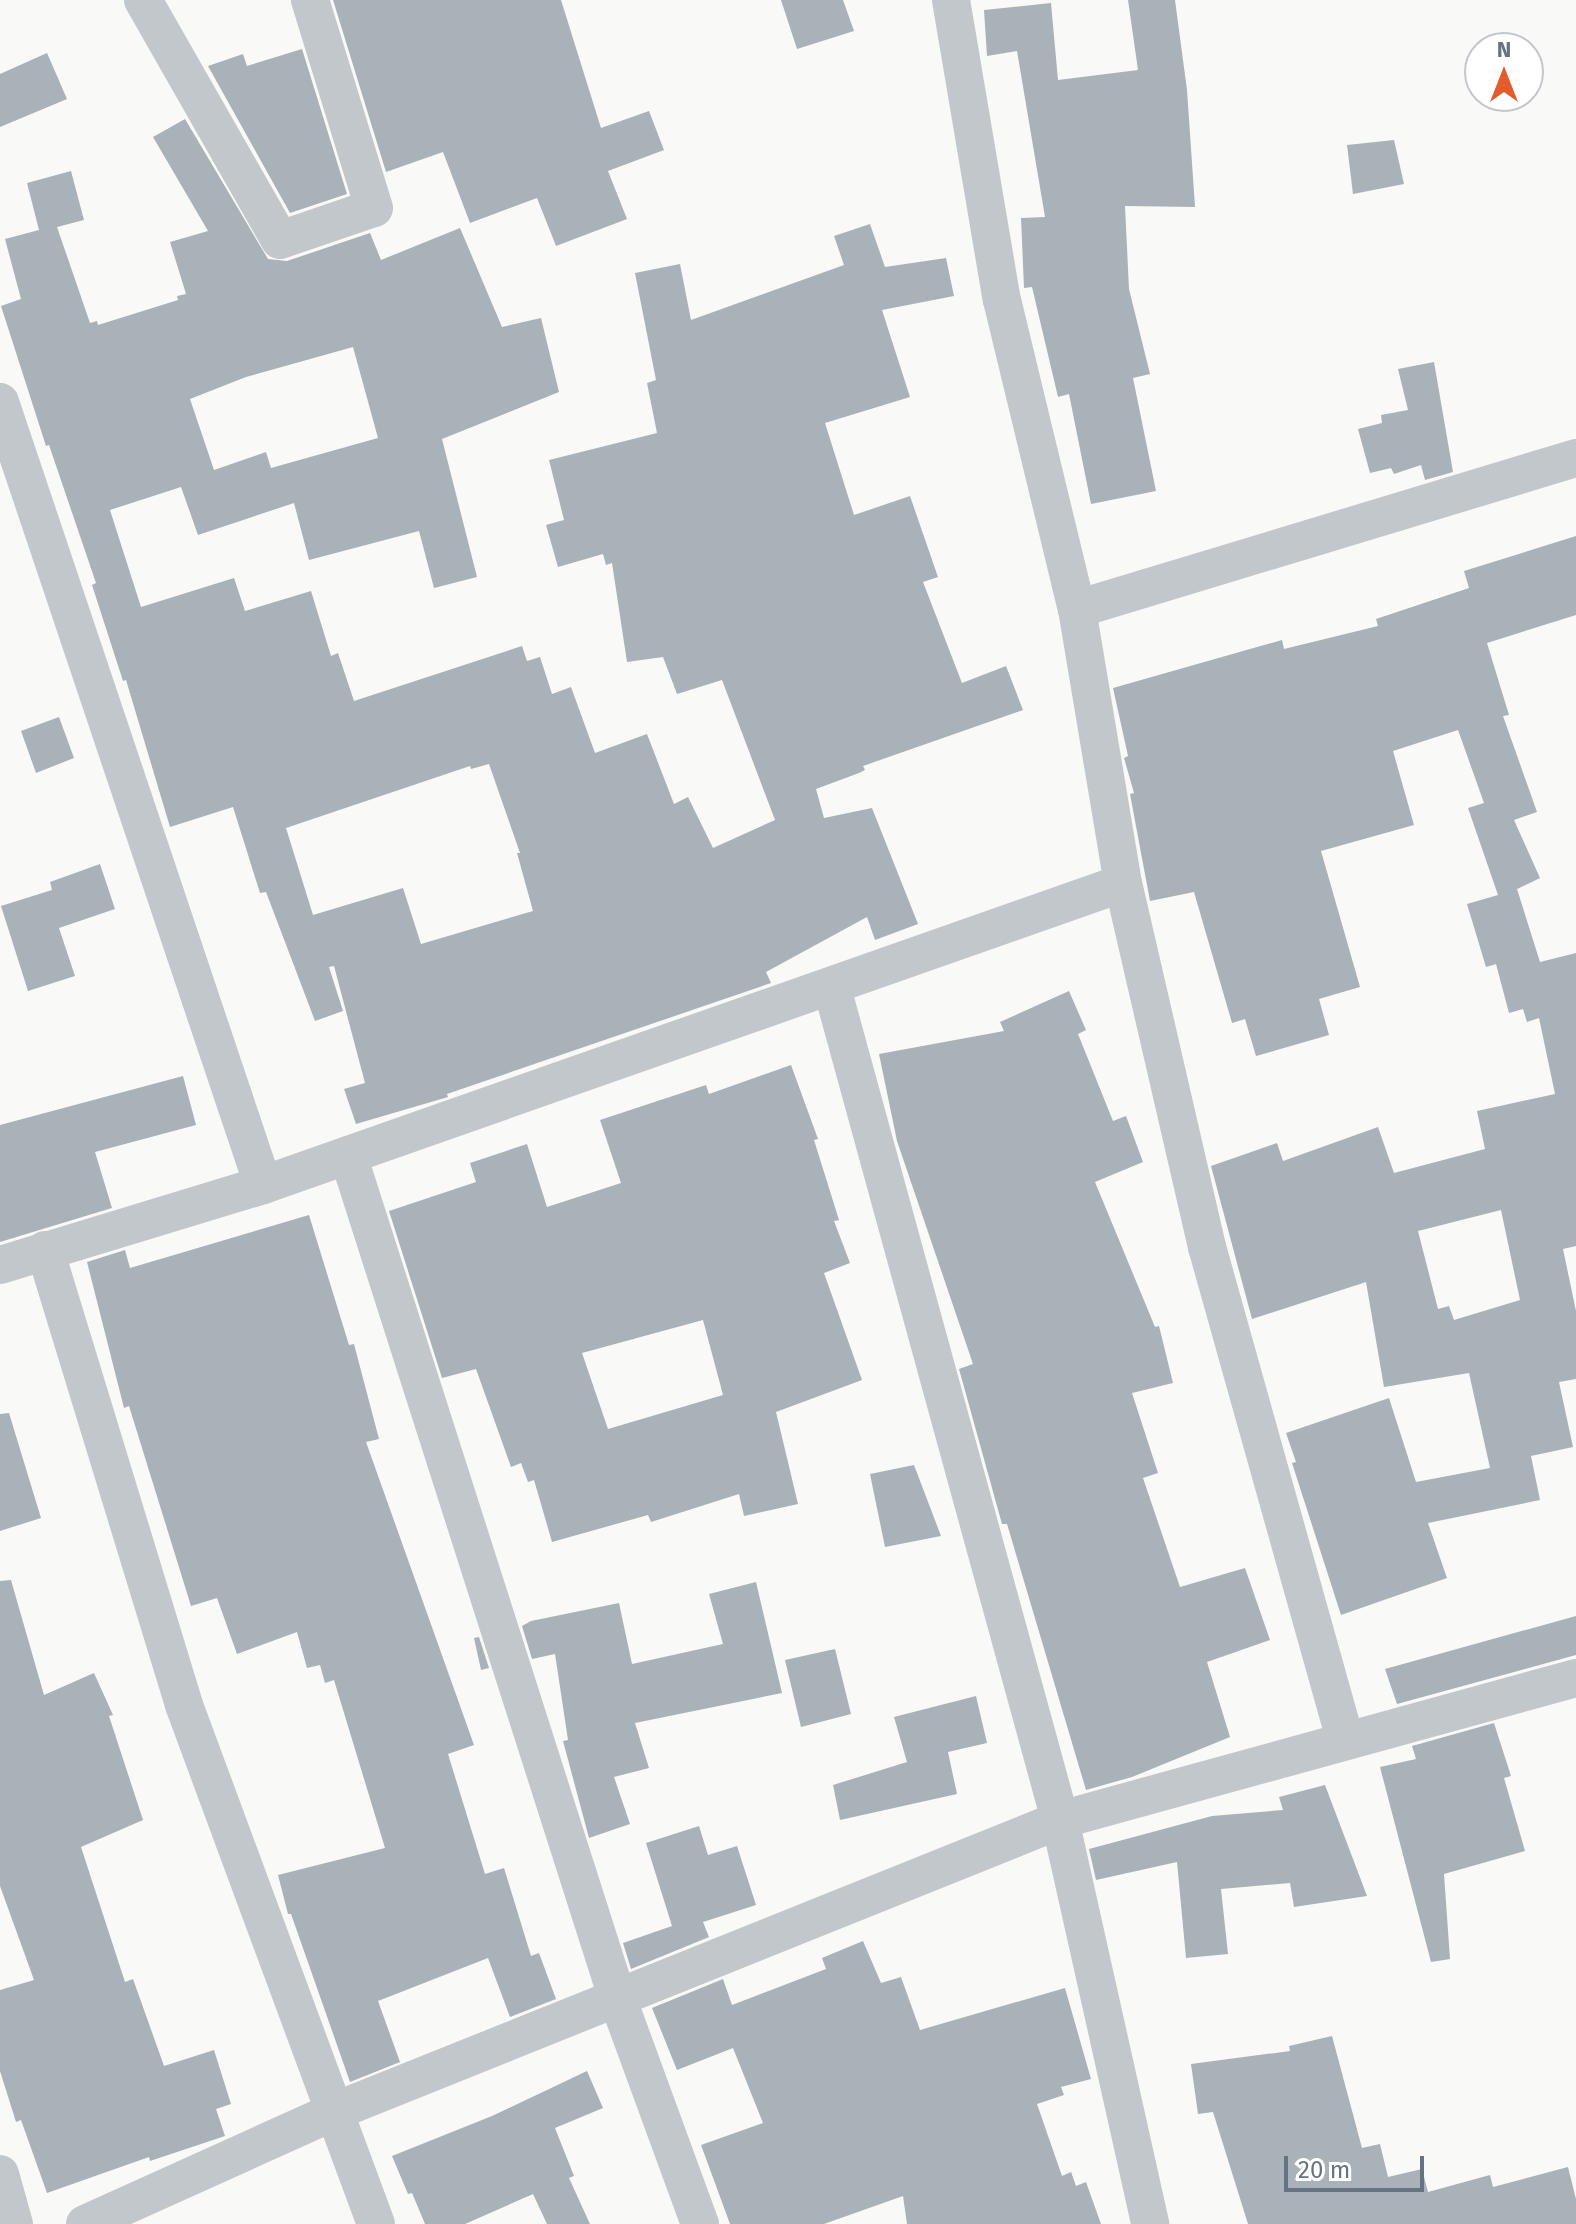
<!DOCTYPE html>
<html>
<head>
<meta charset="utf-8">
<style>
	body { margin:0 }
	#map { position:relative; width:1576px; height:2224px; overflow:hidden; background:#f9f9f7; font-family:"Fira Sans",sans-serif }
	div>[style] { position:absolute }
	.building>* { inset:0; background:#a9b2b8 }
	.minor>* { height:38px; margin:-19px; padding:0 19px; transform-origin:19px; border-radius:19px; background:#c2c7cb }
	span { translate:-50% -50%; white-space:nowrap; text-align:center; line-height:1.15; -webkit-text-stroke:8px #fff; paint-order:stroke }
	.north { position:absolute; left:1464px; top:32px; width:80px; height:80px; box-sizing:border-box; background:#fff; border:2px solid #c1c7cd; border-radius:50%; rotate:0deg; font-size:22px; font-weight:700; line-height:32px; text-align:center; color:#647482 }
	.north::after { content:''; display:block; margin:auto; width:28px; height:36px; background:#e55c2b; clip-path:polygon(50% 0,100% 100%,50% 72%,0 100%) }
	.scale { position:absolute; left:1284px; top:2156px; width:140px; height:36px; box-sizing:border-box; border:4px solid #647482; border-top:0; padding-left:10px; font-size:24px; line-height:28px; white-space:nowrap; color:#647482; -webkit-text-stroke:6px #fff; paint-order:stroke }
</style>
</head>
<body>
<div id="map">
	<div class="building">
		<div style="clip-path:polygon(333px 0,561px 0,601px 128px,649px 111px,664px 150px,608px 171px,627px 219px,556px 246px,537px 198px,470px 223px,443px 152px,386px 172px)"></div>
		<div style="clip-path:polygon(781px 0,843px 0,854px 31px,797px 49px)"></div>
		<div style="clip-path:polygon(1128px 0,1175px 0,1187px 90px,1195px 207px,1125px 206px,1129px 289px,1150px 374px,1133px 378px,1156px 491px,1091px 504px,1069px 394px,1058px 397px,1032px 287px,1024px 288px,1021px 218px,1045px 217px,1017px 51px,987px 56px,984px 10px,1051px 3px,1058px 80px,1138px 70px)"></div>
		<div style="clip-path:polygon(302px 49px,347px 194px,290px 213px,208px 66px,243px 54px,247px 66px)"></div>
		<div style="clip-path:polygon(47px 53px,67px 99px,0 127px,0 74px)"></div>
		<div style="clip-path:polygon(evenodd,185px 119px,268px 259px,287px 261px,370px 233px,381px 260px,460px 228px,502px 327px,541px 318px,559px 392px,442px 439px,477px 577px,434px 588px,419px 531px,309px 560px,294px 503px,198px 535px,181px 487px,110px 510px,141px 607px,234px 578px,245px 611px,311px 591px,331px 656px,338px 653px,354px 701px,522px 646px,527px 661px,540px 657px,552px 694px,571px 687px,595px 753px,647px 734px,674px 804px,688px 797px,713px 848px,775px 820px,722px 680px,677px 694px,663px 657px,627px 662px,612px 563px,606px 565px,603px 554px,558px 567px,546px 525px,564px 520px,549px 460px,657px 433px,647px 383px,656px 380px,635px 273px,680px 264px,691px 320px,844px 265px,834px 236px,870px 224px,885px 267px,946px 258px,954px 296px,882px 310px,910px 397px,825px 423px,854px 515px,910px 496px,938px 577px,923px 582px,962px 683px,1006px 666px,1023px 710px,863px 766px,865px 770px,859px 773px,816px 789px,824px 818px,872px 808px,918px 924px,875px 940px,867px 917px,766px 972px,771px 983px,447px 1094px,448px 1097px,356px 1124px,344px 1089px,365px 1083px,334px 966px,329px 967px,343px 1011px,315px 1021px,266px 892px,260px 893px,233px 807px,170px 827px,126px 680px,123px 681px,92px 585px,96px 583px,49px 445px,46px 446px,1px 306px,21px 299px,5px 239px,39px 230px,27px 183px,71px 171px,84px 220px,57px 227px,90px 323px,97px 321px,98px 325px,178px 300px,177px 296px,186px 294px,170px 242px,208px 231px,153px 137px,185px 119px,353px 347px,378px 438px,271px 468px,266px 452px,214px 470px,190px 399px,246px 377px,353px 347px,185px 119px,489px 764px,520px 853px,517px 853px,533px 911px,421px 944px,403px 888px,313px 915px,286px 828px,470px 766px,471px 769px,489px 764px)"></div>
		<div style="clip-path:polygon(1394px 140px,1404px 184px,1353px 194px,1347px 145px)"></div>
		<div style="clip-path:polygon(1434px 362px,1453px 472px,1425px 480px,1421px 465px,1394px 474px,1391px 468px,1370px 473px,1358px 429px,1382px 423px,1381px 415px,1408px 410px,1398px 369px)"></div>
		<div style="clip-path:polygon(evenodd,1576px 536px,1576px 615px,1487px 643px,1509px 715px,1503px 716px,1537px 812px,1514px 820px,1540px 878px,1513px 891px,1517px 889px,1540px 962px,1576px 953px,1576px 1246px,1563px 1249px,1576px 1311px,1576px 1379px,1559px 1382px,1573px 1447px,1531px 1456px,1540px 1500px,1428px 1523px,1447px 1578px,1341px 1615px,1292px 1463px,1296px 1462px,1286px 1433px,1389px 1398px,1416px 1482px,1490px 1468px,1469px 1373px,1384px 1387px,1366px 1282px,1252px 1319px,1211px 1166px,1277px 1143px,1283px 1161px,1378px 1127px,1394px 1173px,1485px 1149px,1477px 1111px,1555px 1094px,1539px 1018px,1527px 1022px,1523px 1009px,1509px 1013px,1496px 964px,1486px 967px,1467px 904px,1498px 895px,1468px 808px,1484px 803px,1458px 730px,1393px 751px,1414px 825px,1321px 851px,1360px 987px,1319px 999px,1329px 1035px,1256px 1056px,1245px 1019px,1232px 1023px,1194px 892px,1150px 901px,1130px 794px,1134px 793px,1124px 758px,1128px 756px,1113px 688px,1282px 640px,1284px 649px,1378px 626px,1376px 619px,1469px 588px,1464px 571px,1576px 536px,1501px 1210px,1520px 1300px,1454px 1320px,1449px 1306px,1438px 1309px,1418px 1231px,1501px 1210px)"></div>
		<div style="clip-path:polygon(59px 717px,74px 758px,36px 773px,21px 731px)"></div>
		<div style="clip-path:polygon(100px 864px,115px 909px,59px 928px,75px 976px,28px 991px,1px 906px,52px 890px,50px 882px)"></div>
		<div style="clip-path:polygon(1069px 991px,1086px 1030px,1078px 1034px,1113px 1121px,1126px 1116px,1143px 1162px,1095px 1182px,1155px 1327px,1159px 1326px,1173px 1383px,1132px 1393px,1158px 1473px,1143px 1478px,1180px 1587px,1245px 1568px,1270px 1640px,1207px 1662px,1230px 1737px,1132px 1777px,1086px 1790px,1007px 1524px,1002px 1524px,959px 1369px,973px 1364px,897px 1141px,879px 1054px,1004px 1031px,1000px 1022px)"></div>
		<div style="clip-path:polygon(evenodd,791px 1065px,818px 1139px,814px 1140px,839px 1220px,834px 1221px,850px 1263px,824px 1273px,862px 1380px,776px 1412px,798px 1504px,744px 1516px,739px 1494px,651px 1522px,648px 1515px,552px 1542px,534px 1480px,528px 1482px,521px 1463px,511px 1467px,476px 1369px,442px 1378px,389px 1211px,476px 1182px,470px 1163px,527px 1144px,547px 1207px,621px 1183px,600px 1120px,706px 1085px,709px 1094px,791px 1065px,703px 1320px,723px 1395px,608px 1429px,582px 1353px,703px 1320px)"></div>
		<div style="clip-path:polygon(183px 1076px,196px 1125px,95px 1152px,112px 1208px,0 1242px,0 1125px)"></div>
		<div style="clip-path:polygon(309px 1215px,349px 1345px,354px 1344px,379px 1439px,366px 1442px,474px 1745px,448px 1754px,485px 1874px,504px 1868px,531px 1956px,539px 1953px,556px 1999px,510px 2017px,488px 1958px,378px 2001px,400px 2062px,350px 2082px,291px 1914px,288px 1914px,278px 1875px,385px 1848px,334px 1680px,325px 1683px,320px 1665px,307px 1668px,297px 1632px,237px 1654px,217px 1598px,191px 1606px,129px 1406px,124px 1408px,87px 1262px,125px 1250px,130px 1268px)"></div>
		<div style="clip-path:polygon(9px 1413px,41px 1518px,0 1531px,0 1414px)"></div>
		<div style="clip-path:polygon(914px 1465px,941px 1536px,885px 1547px,870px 1474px)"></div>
		<div style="clip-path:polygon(11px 1580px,44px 1695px,94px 1673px,113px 1715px,109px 1716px,143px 1820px,81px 1847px,125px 1982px,133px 1979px,164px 2066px,214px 2050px,231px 2104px,216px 2109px,225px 2136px,150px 2161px,149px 2157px,47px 2193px,21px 2120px,16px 2122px,0 2071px,0 1990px,34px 1980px,0 1886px,0 1581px)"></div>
		<div style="clip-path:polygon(756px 1582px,782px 1693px,635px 1723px,649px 1768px,614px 1777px,630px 1824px,589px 1838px,563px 1741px,568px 1740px,555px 1654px,532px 1659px,522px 1626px,531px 1621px,619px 1603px,632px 1664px,723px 1644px,709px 1594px)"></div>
		<div style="clip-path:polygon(1576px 1616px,1576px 1655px,1397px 1704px,1385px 1669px)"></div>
		<div style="clip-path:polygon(479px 1637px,489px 1668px,481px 1670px,474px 1638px)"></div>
		<div style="clip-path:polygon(835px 1649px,851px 1714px,801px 1727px,785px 1660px)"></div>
		<div style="clip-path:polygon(976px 1696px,987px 1743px,948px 1752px,957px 1794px,840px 1820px,833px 1785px,907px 1762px,894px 1717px)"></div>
		<div style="clip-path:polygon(1494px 1723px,1511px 1776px,1504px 1778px,1525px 1851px,1444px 1874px,1450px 1959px,1431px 1962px,1380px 1767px,1416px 1759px,1412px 1746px)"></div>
		<div style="clip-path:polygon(1325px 1785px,1367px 1896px,1294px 1907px,1290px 1883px,1221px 1889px,1228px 1954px,1186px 1958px,1177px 1862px,1096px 1880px,1089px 1849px,1212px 1816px,1283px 1810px,1279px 1797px)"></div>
		<div style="clip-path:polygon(699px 1826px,708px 1855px,737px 1846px,756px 1905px,703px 1922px,709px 1937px,631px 1969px,623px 1943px,672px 1926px,646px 1843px)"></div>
		<div style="clip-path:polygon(863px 1941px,881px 1983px,901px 1977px,920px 2030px,1065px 1988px,1091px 2079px,1061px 2087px,1064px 2095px,1037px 2104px,1062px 2176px,1071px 2172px,1076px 2186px,1086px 2182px,1101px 2224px,907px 2224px,903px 2196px,824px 2224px,730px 2224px,701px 2145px,763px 2123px,733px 2048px,677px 2070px,652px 2008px,723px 1979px,732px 2005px,826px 1969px,822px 1958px)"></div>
		<div style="clip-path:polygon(1332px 2036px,1362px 2148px,1380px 2144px,1388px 2177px,1422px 2169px,1428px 2192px,1490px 2175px,1493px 2187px,1568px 2167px,1576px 2199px,1576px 2224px,1248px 2224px,1213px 2112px,1198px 2114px,1191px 2064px,1290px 2051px,1289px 2046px)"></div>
		<div style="clip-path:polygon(587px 2071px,603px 2108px,555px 2128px,574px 2176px,569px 2178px,590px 2224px,547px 2224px,533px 2194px,465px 2224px,425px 2224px,412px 2193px,408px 2194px,392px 2156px,492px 2116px)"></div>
	</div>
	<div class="minor">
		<div style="left:143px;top:0;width:276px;rotate:60.3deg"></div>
		<div style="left:280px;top:240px;width:99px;rotate:-18.8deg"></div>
		<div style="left:374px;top:208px;width:218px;rotate:-107.1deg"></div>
		<div style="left:951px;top:0;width:304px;rotate:80.4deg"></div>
		<div style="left:1002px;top:300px;width:318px;rotate:76.4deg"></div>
		<div style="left:1077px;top:609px;width:278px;rotate:80.5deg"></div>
		<div style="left:1123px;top:883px;width:374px;rotate:77deg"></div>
		<div style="left:1207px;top:1247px;width:511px;rotate:74.33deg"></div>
		<div style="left:0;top:402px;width:826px;rotate:71.43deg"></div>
		<div style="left:1077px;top:609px;width:521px;rotate:-16.84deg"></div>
		<div style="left:832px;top:988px;width:863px;rotate:74.67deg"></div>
		<div style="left:1060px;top:1820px;width:414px;rotate:77.4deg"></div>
		<div style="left:348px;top:1155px;width:887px;rotate:72.28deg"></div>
		<div style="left:618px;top:2000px;width:239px;rotate:69.9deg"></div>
		<div style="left:45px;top:1250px;width:476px;rotate:73deg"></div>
		<div style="left:184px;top:1705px;width:553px;rotate:69.7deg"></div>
		<div style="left:0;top:1265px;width:275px;rotate:-16.9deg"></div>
		<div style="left:263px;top:1185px;width:911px;rotate:-19.35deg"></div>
		<div style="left:0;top:2174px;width:52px;rotate:74.4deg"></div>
		<div style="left:85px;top:2224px;width:272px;rotate:-24.3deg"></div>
		<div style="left:333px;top:2112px;width:783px;rotate:-21.88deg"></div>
		<div style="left:1060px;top:1820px;width:535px;rotate:-15.39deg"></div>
	</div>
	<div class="north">N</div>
	<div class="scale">20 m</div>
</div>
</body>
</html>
